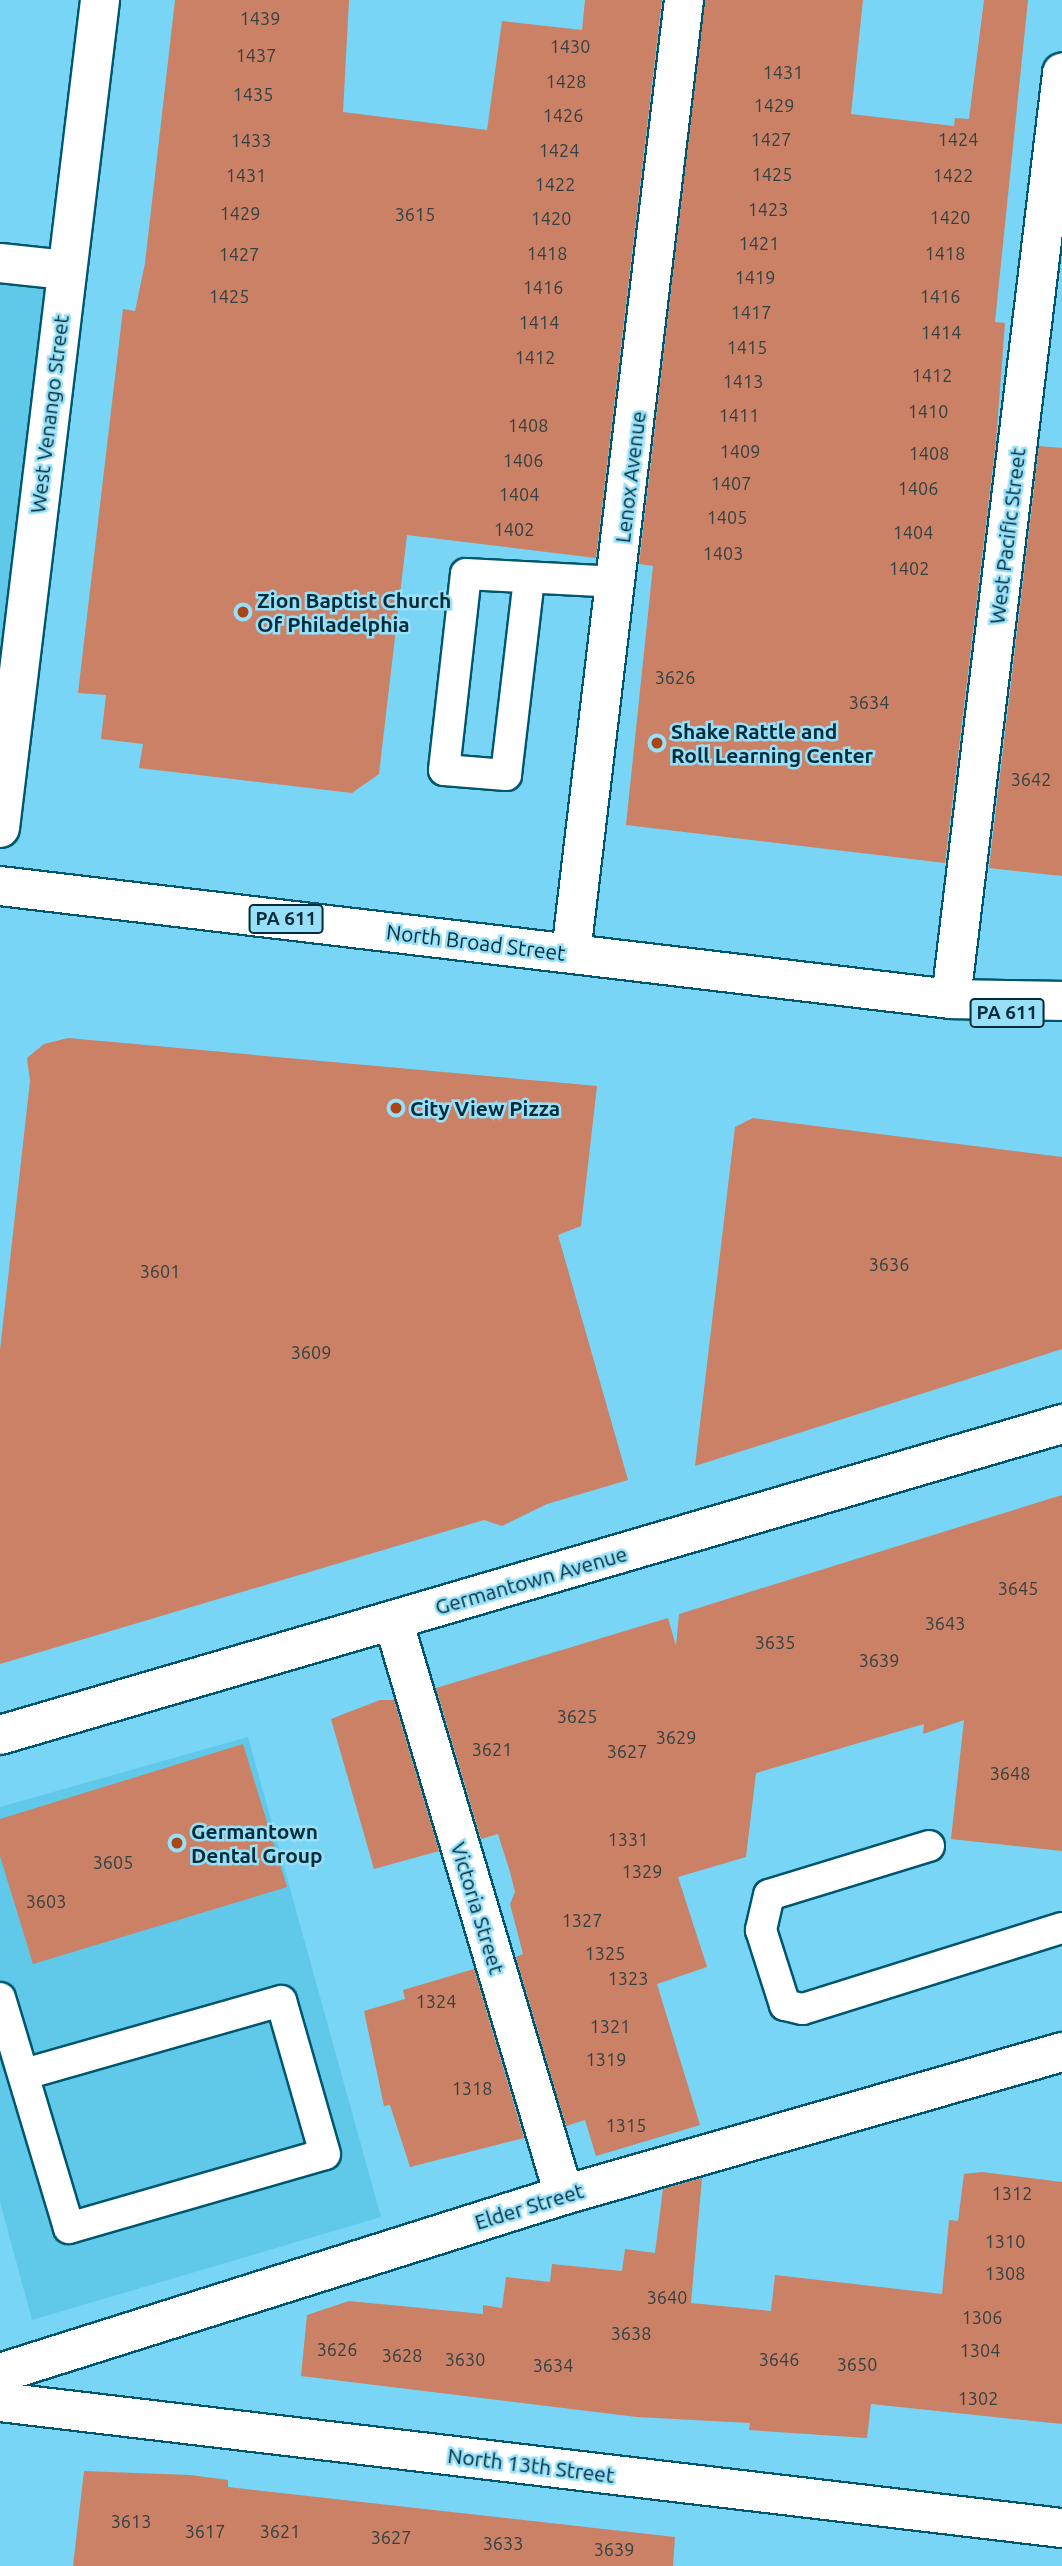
<!DOCTYPE html>
<html>
<head>
<meta charset="utf-8">
<style>
	body { margin:0 }
	#map { position:relative; width:1062px; height:2566px; overflow:hidden; background:#78d5f5; font-family:Ubuntu,sans-serif }
	div>[style] { position:absolute }
	.built>* { inset:0; background:#60c8e9 }
	.building>* { inset:0; background:#ca8165 }
	.roads { filter:drop-shadow(2px 0 #00576d) drop-shadow(-2px 0 #00576d) drop-shadow(0 2px #00576d) drop-shadow(0 -2px #00576d) }
	.service>* { height:30px; margin:-15px; padding:0 15px; transform-origin:15px; border-radius:15px; background:#fff }
	.minor>* { height:38px; margin:-19px; padding:0 19px; transform-origin:19px; border-radius:19px; background:#fff }
	.tertiary>* { height:38px; margin:-19px; padding:0 19px; transform-origin:19px; border-radius:19px; background:#fff }
	.primary>* { height:38px; margin:-19px; padding:0 19px; transform-origin:19px; border-radius:19px; background:#fff }
	.dots>* { width:19px; height:19px; translate:-50% -50%; box-sizing:border-box; border:4px solid #98e0f9; border-radius:50% }
	span { translate:-50% -50%; white-space:nowrap; text-align:center; line-height:1.15; -webkit-text-stroke:5px #98e0f9; paint-order:stroke }
	.number-label { font-size:18px; color:#334143 }
	.number-label span { -webkit-text-stroke-width:0 }
	.shield-label span { padding:2px 5px; background:#98e0f9; border:2px solid; border-radius:5px; -webkit-text-stroke-width:0 }
	.shield-label { font-size:19px; color:#012c38; font-weight:700 }
	.street-label { font-size:21px; color:#012c38 }
	.poi-label { font-size:21px; color:#012c38; font-weight:700 }
	.left { translate:0 -50%; text-align:left }
</style>
</head>
<body>
<div id="map">
	<div class="built">
		<div style="clip-path:polygon(0 263px,66px 270px,0 828px)"></div>
		<div style="clip-path:polygon(248px 1737px,381px 2217px,32px 2320px,0 2202px,0 1807px)"></div>
	</div>
	<div class="building">
		<div style="clip-path:polygon(175px 0,349px 0,343px 112px,487px 130px,502px 21px,582px 30px,585px 0,662px 0,596px 558px,407px 535px,379px 774px,352px 793px,139px 768px,143px 744px,101px 739px,106px 695px,78px 693px,123px 309px,135px 311px,145px 263px)"></div>
		<div style="clip-path:polygon(705px 0,863px 0,851px 114px,954px 126px,955px 118px,969px 119px,984px 0,1028px 0,995px 322px,1005px 323px,996px 441px,945px 863px,626px 825px,653px 566px,639px 564px)"></div>
		<div style="clip-path:polygon(1039px 446px,1062px 448px,1062px 876px,989px 868px)"></div>
		<div style="clip-path:polygon(68px 1038px,597px 1086px,581px 1226px,558px 1235px,628px 1480px,547px 1504px,502px 1526px,484px 1520px,0 1664px,0 1350px,30px 1081px,27px 1058px,44px 1044px)"></div>
		<div style="clip-path:polygon(753px 1118px,1062px 1157px,1062px 1349px,695px 1466px,735px 1127px)"></div>
		<div style="clip-path:polygon(1062px 1495px,1062px 1851px,951px 1839px,964px 1720px,923px 1734px,924px 1724px,756px 1773px,746px 1857px,678px 1877px,707px 1967px,657px 1984px,700px 2125px,596px 2156px,585px 2120px,566px 2126px,516px 1957px,523px 1954px,510px 1904px,515px 1892px,510px 1872px,498px 1834px,481px 1839px,436px 1688px,668px 1618px,676px 1646px,679px 1614px)"></div>
		<div style="clip-path:polygon(380px 1700px,394px 1700px,439px 1851px,374px 1869px,331px 1719px)"></div>
		<div style="clip-path:polygon(243px 1744px,287px 1887px,33px 1964px,0 1856px,0 1819px)"></div>
		<div style="clip-path:polygon(474px 1969px,524px 2138px,410px 2167px,390px 2105px,384px 2106px,364px 2011px,405px 1999px,403px 1990px)"></div>
		<div style="clip-path:polygon(982px 2172px,1062px 2182px,1062px 2424px,871px 2404px,867px 2438px,749px 2430px,750px 2423px,637px 2417px,301px 2376px,307px 2315px,349px 2301px,483px 2314px,483px 2305px,502px 2308px,506px 2277px,550px 2282px,552px 2264px,622px 2271px,625px 2249px,655px 2253px,663px 2189px,702px 2178px,691px 2303px,771px 2311px,775px 2275px,942px 2294px,949px 2220px,958px 2221px,964px 2174px)"></div>
		<div style="clip-path:polygon(84px 2471px,190px 2475px,228px 2480px,228px 2487px,675px 2537px,673px 2566px,73px 2566px)"></div>
	</div>
	<div class="roads">
		<div class="service">
			<div style="left:529px;top:579px;width:197px;rotate:96.7deg"></div>
			<div style="left:506px;top:775px;width:62px;rotate:-175.4deg"></div>
			<div style="left:444px;top:770px;width:197px;rotate:-83.6deg"></div>
			<div style="left:466px;top:574px;width:152px;rotate:3deg"></div>
			<div style="left:929px;top:1846px;width:167px;rotate:163deg"></div>
			<div style="left:769px;top:1895px;width:36px;rotate:103deg"></div>
			<div style="left:761px;top:1930px;width:79px;rotate:72.3deg"></div>
			<div style="left:785px;top:2005px;width:18px;rotate:13deg"></div>
			<div style="left:803px;top:2009px;width:271px;rotate:-17.4deg"></div>
			<div style="left:0;top:1998px;width:240px;rotate:73.3deg"></div>
			<div style="left:69px;top:2228px;width:266px;rotate:-16.1deg"></div>
			<div style="left:325px;top:2154px;width:159px;rotate:-106deg"></div>
			<div style="left:281px;top:2001px;width:266px;rotate:164.1deg"></div>
		</div>
		<div class="minor">
			<div style="left:0;top:263px;width:66px;rotate:6.1deg"></div>
			<div style="left:0;top:828px;width:834px;rotate:-83.11deg"></div>
			<div style="left:571px;top:953px;width:960px;rotate:-83.24deg"></div>
			<div style="left:951px;top:999px;width:933px;rotate:-83.16deg"></div>
			<div style="left:393px;top:1620px;width:600px;rotate:73.44deg"></div>
			<div style="left:0;top:2373px;width:591px;rotate:-17.52deg"></div>
			<div style="left:564px;top:2195px;width:518px;rotate:-16.02deg"></div>
			<div style="left:0;top:2402px;width:1069px;rotate:6.77deg"></div>
		</div>
		<div class="tertiary">
			<div style="left:0;top:1735px;width:1107px;rotate:-16.32deg"></div>
		</div>
		<div class="primary">
			<div style="left:0;top:886px;width:958px;rotate:6.78deg"></div>
			<div style="left:951px;top:999px;width:111px;rotate:1deg"></div>
		</div>
	</div>
	<div class="dots">
		<div style="left:243px;top:612px;background:#aa4616"></div>
		<div style="left:657px;top:743px;background:#aa4616"></div>
		<div style="left:396px;top:1108px;background:#aa4616"></div>
		<div style="left:177px;top:1843px;background:#aa4616"></div>
	</div>
	<div class="number-label">
		<span style="left:260px;top:18px">1439</span>
		<span style="left:570px;top:46px">1430</span>
		<span style="left:256px;top:55px">1437</span>
		<span style="left:783px;top:72px">1431</span>
		<span style="left:566px;top:81px">1428</span>
		<span style="left:253px;top:94px">1435</span>
		<span style="left:774px;top:105px">1429</span>
		<span style="left:563px;top:115px">1426</span>
		<span style="left:771px;top:139px">1427</span>
		<span style="left:958px;top:139px">1424</span>
		<span style="left:251px;top:140px">1433</span>
		<span style="left:559px;top:150px">1424</span>
		<span style="left:772px;top:174px">1425</span>
		<span style="left:246px;top:175px">1431</span>
		<span style="left:953px;top:175px">1422</span>
		<span style="left:555px;top:184px">1422</span>
		<span style="left:768px;top:209px">1423</span>
		<span style="left:240px;top:213px">1429</span>
		<span style="left:415px;top:214px">3615</span>
		<span style="left:950px;top:217px">1420</span>
		<span style="left:551px;top:218px">1420</span>
		<span style="left:759px;top:243px">1421</span>
		<span style="left:547px;top:253px">1418</span>
		<span style="left:945px;top:253px">1418</span>
		<span style="left:239px;top:254px">1427</span>
		<span style="left:755px;top:277px">1419</span>
		<span style="left:543px;top:287px">1416</span>
		<span style="left:229px;top:296px">1425</span>
		<span style="left:940px;top:296px">1416</span>
		<span style="left:751px;top:312px">1417</span>
		<span style="left:539px;top:322px">1414</span>
		<span style="left:941px;top:332px">1414</span>
		<span style="left:747px;top:347px">1415</span>
		<span style="left:535px;top:357px">1412</span>
		<span style="left:932px;top:375px">1412</span>
		<span style="left:743px;top:381px">1413</span>
		<span style="left:928px;top:411px">1410</span>
		<span style="left:739px;top:415px">1411</span>
		<span style="left:528px;top:425px">1408</span>
		<span style="left:740px;top:451px">1409</span>
		<span style="left:929px;top:453px">1408</span>
		<span style="left:523px;top:460px">1406</span>
		<span style="left:731px;top:483px">1407</span>
		<span style="left:918px;top:488px">1406</span>
		<span style="left:519px;top:494px">1404</span>
		<span style="left:727px;top:517px">1405</span>
		<span style="left:514px;top:529px">1402</span>
		<span style="left:913px;top:532px">1404</span>
		<span style="left:723px;top:553px">1403</span>
		<span style="left:909px;top:568px">1402</span>
		<span style="left:675px;top:677px">3626</span>
		<span style="left:869px;top:702px">3634</span>
		<span style="left:1031px;top:779px">3642</span>
		<span style="left:889px;top:1264px">3636</span>
		<span style="left:160px;top:1271px">3601</span>
		<span style="left:311px;top:1352px">3609</span>
		<span style="left:1018px;top:1588px">3645</span>
		<span style="left:945px;top:1623px">3643</span>
		<span style="left:775px;top:1642px">3635</span>
		<span style="left:879px;top:1660px">3639</span>
		<span style="left:577px;top:1716px">3625</span>
		<span style="left:676px;top:1737px">3629</span>
		<span style="left:492px;top:1749px">3621</span>
		<span style="left:627px;top:1751px">3627</span>
		<span style="left:1010px;top:1773px">3648</span>
		<span style="left:628px;top:1839px">1331</span>
		<span style="left:113px;top:1862px">3605</span>
		<span style="left:642px;top:1871px">1329</span>
		<span style="left:46px;top:1901px">3603</span>
		<span style="left:582px;top:1920px">1327</span>
		<span style="left:605px;top:1953px">1325</span>
		<span style="left:628px;top:1978px">1323</span>
		<span style="left:436px;top:2001px">1324</span>
		<span style="left:610px;top:2026px">1321</span>
		<span style="left:606px;top:2059px">1319</span>
		<span style="left:472px;top:2088px">1318</span>
		<span style="left:626px;top:2125px">1315</span>
		<span style="left:1012px;top:2193px">1312</span>
		<span style="left:1005px;top:2241px">1310</span>
		<span style="left:1005px;top:2273px">1308</span>
		<span style="left:667px;top:2297px">3640</span>
		<span style="left:982px;top:2317px">1306</span>
		<span style="left:631px;top:2333px">3638</span>
		<span style="left:337px;top:2349px">3626</span>
		<span style="left:980px;top:2350px">1304</span>
		<span style="left:402px;top:2355px">3628</span>
		<span style="left:465px;top:2359px">3630</span>
		<span style="left:779px;top:2359px">3646</span>
		<span style="left:857px;top:2364px">3650</span>
		<span style="left:553px;top:2365px">3634</span>
		<span style="left:978px;top:2398px">1302</span>
		<span style="left:131px;top:2521px">3613</span>
		<span style="left:205px;top:2531px">3617</span>
		<span style="left:280px;top:2531px">3621</span>
		<span style="left:391px;top:2537px">3627</span>
		<span style="left:503px;top:2543px">3633</span>
		<span style="left:614px;top:2549px">3639</span>
	</div>
	<div class="shield-label">
		<span style="left:286px;top:919px">PA 611</span>
		<span style="left:1007px;top:1013px">PA 611</span>
	</div>
	<div class="street-label">
		<span style="left:49px;top:414px;rotate:-83deg">West Venango Street</span>
		<span style="left:630px;top:477px;rotate:-83deg">Lenox Avenue</span>
		<span style="left:1007px;top:536px;rotate:-83deg">West Pacific Street</span>
		<span style="left:476px;top:942px;rotate:7deg">North Broad Street</span>
		<span style="left:531px;top:1580px;rotate:-16deg">Germantown Avenue</span>
		<span style="left:478px;top:1908px;rotate:73deg">Victoria Street</span>
		<span style="left:529px;top:2206px;rotate:-17deg">Elder Street</span>
		<span style="left:531px;top:2465px;rotate:7deg">North 13th Street</span>
	</div>
	<div class="poi-label">
		<span class="left" style="left:257px;top:612px">Zion Baptist Church<br>Of Philadelphia</span>
		<span class="left" style="left:671px;top:743px">Shake Rattle and<br>Roll Learning Center</span>
		<span class="left" style="left:410px;top:1108px">City View Pizza</span>
		<span class="left" style="left:191px;top:1843px">Germantown<br>Dental Group</span>
	</div>
</div>
</body>
</html>
